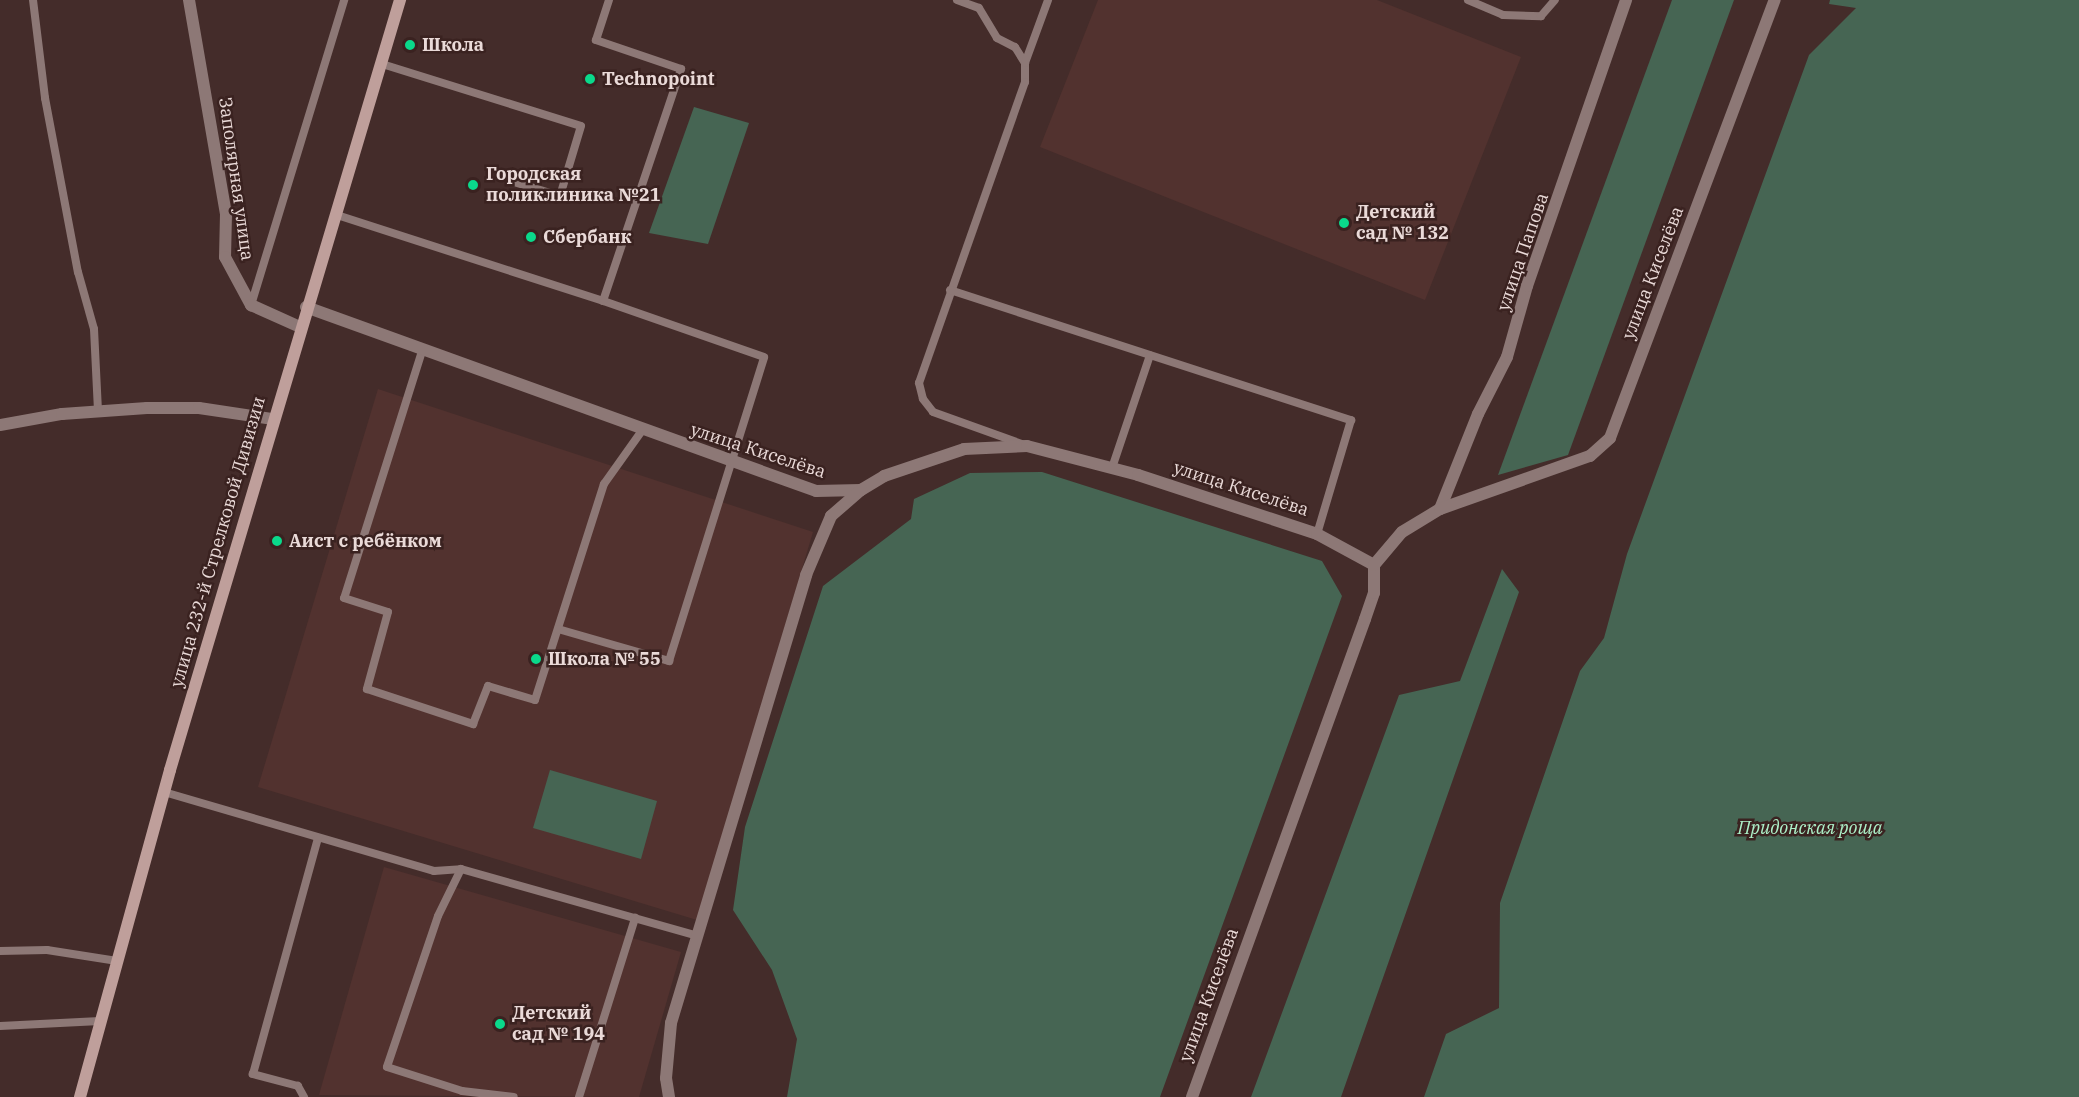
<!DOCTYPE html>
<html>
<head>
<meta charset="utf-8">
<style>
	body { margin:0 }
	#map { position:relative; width:2079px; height:1097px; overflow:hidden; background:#442c2a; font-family:"IBM Plex Serif",serif }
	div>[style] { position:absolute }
	.built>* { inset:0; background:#52322f }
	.green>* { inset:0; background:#466553 }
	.lane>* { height:8px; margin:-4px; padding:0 4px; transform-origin:4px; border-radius:4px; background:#8d7876 }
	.street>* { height:12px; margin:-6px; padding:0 6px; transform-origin:6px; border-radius:6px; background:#8d7876 }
	.secondary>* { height:12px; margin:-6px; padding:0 6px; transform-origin:6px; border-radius:6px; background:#bf9f9b }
	.dots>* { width:16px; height:16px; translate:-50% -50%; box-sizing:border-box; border:3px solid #3a2220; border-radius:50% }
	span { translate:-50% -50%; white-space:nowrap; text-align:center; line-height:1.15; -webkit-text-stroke:5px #3a2220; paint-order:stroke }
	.poi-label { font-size:18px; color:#eadad8; font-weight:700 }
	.left { translate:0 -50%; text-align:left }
	.street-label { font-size:18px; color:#eadad8 }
	.park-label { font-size:18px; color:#adf1c9; font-style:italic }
</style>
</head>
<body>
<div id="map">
	<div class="built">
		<div style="clip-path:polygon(1098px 0,1377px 0,1521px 57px,1425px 300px,1040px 147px)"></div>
		<div style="clip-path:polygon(378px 389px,813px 532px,697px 920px,258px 787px)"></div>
		<div style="clip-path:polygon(384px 867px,681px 952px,639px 1097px,319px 1095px)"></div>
	</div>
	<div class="green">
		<div style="clip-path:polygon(1672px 0,1734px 0,1568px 455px,1498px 475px)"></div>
		<div style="clip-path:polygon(1830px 0,2079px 0,2079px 1097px,1424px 1097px,1446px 1034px,1499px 1008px,1500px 903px,1580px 671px,1604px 638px,1627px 554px,1809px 55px,1856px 8px,1829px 4px)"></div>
		<div style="clip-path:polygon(694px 107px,749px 123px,708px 244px,649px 233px)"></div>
		<div style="clip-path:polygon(1042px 472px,1322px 561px,1342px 596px,1160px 1097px,787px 1097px,797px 1039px,772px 970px,733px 910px,745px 827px,823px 586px,911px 519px,914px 499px,970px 473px)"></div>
		<div style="clip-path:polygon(1502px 569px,1519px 592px,1341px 1097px,1251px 1097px,1399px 695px,1460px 681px)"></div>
		<div style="clip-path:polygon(550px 770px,657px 801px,641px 859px,533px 828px)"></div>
	</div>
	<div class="lane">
		<div style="left:33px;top:0;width:99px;rotate:83deg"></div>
		<div style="left:45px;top:98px;width:177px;rotate:79.3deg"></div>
		<div style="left:78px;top:272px;width:59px;rotate:74.3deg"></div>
		<div style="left:94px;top:329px;width:82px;rotate:87.2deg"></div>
		<div style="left:957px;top:0;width:23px;rotate:20deg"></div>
		<div style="left:979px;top:8px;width:35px;rotate:59deg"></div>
		<div style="left:997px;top:38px;width:20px;rotate:27deg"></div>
		<div style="left:1015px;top:47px;width:19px;rotate:58deg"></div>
		<div style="left:1025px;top:63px;width:19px;rotate:90deg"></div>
		<div style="left:1025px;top:82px;width:319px;rotate:109.4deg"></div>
		<div style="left:919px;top:383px;width:16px;rotate:76deg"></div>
		<div style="left:923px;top:399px;width:16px;rotate:52deg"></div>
		<div style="left:933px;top:412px;width:95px;rotate:19.8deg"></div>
		<div style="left:1468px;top:0;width:38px;rotate:23deg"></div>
		<div style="left:1503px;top:15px;width:38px;rotate:2deg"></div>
		<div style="left:1541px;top:16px;width:21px;rotate:-49deg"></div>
		<div style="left:1025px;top:63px;width:67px;rotate:-69.9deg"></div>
		<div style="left:382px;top:64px;width:208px;rotate:17.3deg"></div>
		<div style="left:581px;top:126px;width:73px;rotate:106.7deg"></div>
		<div style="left:560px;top:196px;width:51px;rotate:-163deg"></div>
		<div style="left:337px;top:215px;width:280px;rotate:17.9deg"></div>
		<div style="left:950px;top:290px;width:422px;rotate:18deg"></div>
		<div style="left:1351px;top:420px;width:119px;rotate:106.6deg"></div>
		<div style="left:251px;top:305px;width:319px;rotate:-73deg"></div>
		<div style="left:423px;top:348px;width:262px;rotate:107.5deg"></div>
		<div style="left:344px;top:598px;width:46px;rotate:17.7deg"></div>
		<div style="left:388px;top:612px;width:80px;rotate:105.3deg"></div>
		<div style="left:367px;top:689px;width:112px;rotate:18.3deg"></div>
		<div style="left:473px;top:724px;width:41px;rotate:-68.5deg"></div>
		<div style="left:488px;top:686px;width:49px;rotate:16.6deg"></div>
		<div style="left:535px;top:700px;width:227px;rotate:-72.3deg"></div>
		<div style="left:604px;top:484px;width:64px;rotate:-54.6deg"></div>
		<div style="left:1112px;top:468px;width:119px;rotate:-71.4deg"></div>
		<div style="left:558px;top:629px;width:116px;rotate:16.1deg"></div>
		<div style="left:669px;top:661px;width:318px;rotate:-72.6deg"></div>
		<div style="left:764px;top:357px;width:170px;rotate:-160.8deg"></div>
		<div style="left:603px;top:301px;width:245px;rotate:-71.4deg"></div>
		<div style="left:681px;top:69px;width:90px;rotate:-161.2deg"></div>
		<div style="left:596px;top:40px;width:42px;rotate:-72deg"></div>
		<div style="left:164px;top:792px;width:281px;rotate:16.3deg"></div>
		<div style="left:434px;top:871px;width:27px;rotate:-4deg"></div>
		<div style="left:461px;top:869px;width:245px;rotate:15.8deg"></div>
		<div style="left:461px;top:869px;width:52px;rotate:116.1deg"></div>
		<div style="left:438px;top:916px;width:159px;rotate:108.7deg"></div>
		<div style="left:387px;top:1067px;width:79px;rotate:17.7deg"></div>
		<div style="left:462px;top:1091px;width:52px;rotate:6.6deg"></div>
		<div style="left:0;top:951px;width:47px;rotate:-1.2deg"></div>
		<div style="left:47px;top:950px;width:71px;rotate:8.9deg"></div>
		<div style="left:0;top:1026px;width:100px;rotate:-2.9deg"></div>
		<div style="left:304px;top:1097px;width:13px;rotate:-119deg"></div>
		<div style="left:298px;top:1086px;width:47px;rotate:-165.1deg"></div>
		<div style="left:253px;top:1074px;width:245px;rotate:-74.6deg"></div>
		<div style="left:579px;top:1097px;width:188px;rotate:-72.6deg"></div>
	</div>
	<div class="street">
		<div style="left:189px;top:0;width:217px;rotate:80.2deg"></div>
		<div style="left:226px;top:214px;width:43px;rotate:91.3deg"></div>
		<div style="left:225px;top:257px;width:55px;rotate:61.6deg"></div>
		<div style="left:251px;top:305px;width:54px;rotate:24.2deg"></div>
		<div style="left:306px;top:307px;width:542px;rotate:19.84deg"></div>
		<div style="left:816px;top:491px;width:45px;rotate:-1.3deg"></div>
		<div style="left:861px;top:490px;width:27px;rotate:-31deg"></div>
		<div style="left:884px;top:476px;width:84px;rotate:-18.6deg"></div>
		<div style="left:964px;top:449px;width:63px;rotate:-2.7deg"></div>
		<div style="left:1027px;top:446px;width:115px;rotate:14.6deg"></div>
		<div style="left:1138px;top:475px;width:188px;rotate:18.2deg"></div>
		<div style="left:1317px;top:534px;width:65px;rotate:28.5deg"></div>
		<div style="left:0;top:425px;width:63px;rotate:-10.1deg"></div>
		<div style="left:62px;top:414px;width:85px;rotate:-4deg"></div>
		<div style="left:147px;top:408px;width:52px"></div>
		<div style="left:199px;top:408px;width:75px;rotate:8.5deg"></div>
		<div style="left:1440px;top:509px;width:102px;rotate:-68.2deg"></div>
		<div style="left:1478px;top:414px;width:64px;rotate:-63deg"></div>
		<div style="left:1507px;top:357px;width:74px;rotate:-74.3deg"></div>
		<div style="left:1527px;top:286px;width:303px;rotate:-70.9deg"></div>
		<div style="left:669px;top:1097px;width:19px;rotate:-99deg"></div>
		<div style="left:666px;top:1078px;width:55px;rotate:-84.8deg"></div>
		<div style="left:671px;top:1023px;width:468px;rotate:-73.2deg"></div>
		<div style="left:806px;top:575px;width:64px;rotate:-67deg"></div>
		<div style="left:831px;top:516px;width:40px;rotate:-41deg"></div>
		<div style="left:1192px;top:1097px;width:508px;rotate:-70.1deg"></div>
		<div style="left:1365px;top:619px;width:28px;rotate:-71deg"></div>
		<div style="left:1374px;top:593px;width:28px;rotate:-90deg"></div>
		<div style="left:1374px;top:565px;width:43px;rotate:-49.7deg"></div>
		<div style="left:1402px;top:532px;width:44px;rotate:-31.2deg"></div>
		<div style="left:1440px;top:509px;width:159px;rotate:-19.5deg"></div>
		<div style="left:1590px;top:456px;width:27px;rotate:-42deg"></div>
		<div style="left:1610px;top:438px;width:468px;rotate:-69.4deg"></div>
	</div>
	<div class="secondary">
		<div style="left:80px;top:1097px;width:339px;rotate:-74.6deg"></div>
		<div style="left:170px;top:770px;width:804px;rotate:-73.37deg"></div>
	</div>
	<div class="dots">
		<div style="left:410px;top:45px;background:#0ad98b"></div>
		<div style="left:590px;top:79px;background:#0ad98b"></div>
		<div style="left:473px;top:185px;background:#0ad98b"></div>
		<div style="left:1344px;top:223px;background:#0ad98b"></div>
		<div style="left:531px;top:237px;background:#0ad98b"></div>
		<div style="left:277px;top:541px;background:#0ad98b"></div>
		<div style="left:536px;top:659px;background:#0ad98b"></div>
		<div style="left:500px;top:1024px;background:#0ad98b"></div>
	</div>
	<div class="poi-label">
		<span class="left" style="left:422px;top:45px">Школа</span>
		<span class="left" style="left:602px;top:79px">Technopoint</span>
		<span class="left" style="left:486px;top:185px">Городская<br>поликлиника №21</span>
		<span class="left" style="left:1356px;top:223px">Детский<br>сад № 132</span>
		<span class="left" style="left:543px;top:237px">Сбербанк</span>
		<span class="left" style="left:289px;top:541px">Аист с ребёнком</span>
		<span class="left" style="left:548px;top:659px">Школа № 55</span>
		<span class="left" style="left:512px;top:1024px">Детский<br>сад № 194</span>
	</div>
	<div class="street-label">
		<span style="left:236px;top:179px;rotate:82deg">Заполярная улица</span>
		<span style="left:1523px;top:252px;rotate:-71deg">улица Папова</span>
		<span style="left:1653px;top:273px;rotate:-69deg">улица Киселёва</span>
		<span style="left:758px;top:451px;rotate:18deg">улица Киселёва</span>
		<span style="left:1241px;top:489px;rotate:18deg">улица Киселёва</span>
		<span style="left:218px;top:542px;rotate:-74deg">улица 232-й Стрелковой Дивизии</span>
		<span style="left:1209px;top:995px;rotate:-70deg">улица Киселёва</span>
	</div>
	<div class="park-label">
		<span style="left:1810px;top:828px">Придонская роща</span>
	</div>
</div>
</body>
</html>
